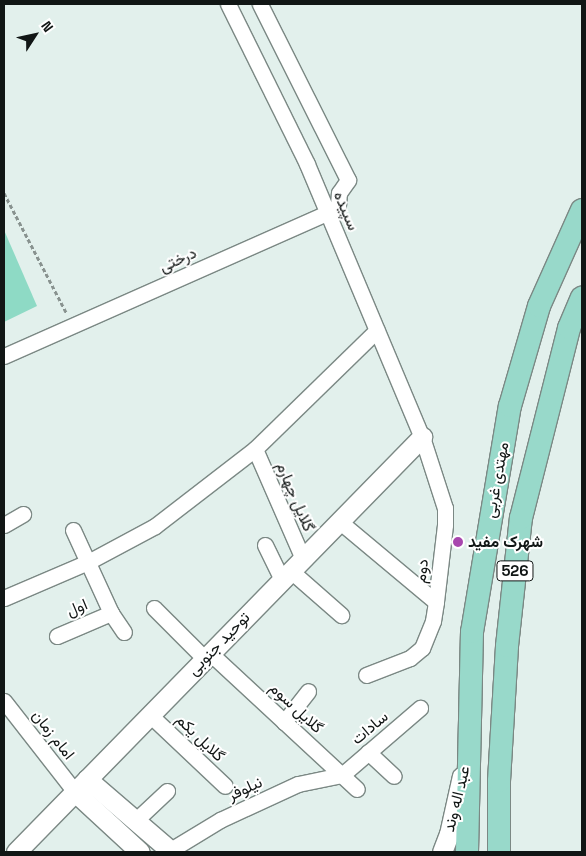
<!DOCTYPE html>
<html>
<head>
<meta charset="utf-8">
<style>
	body { margin:0 }
	#map { position:relative; width:586px; height:856px; overflow:hidden; background:#e2f0ec; font-family:"Space Grotesk",Vazirmatn,sans-serif }
	div>[style] { position:absolute }
	.green>* { inset:0; background:#8edac5 }
	.path>* { height:3px; margin-top:-1.5px; transform-origin:0; background:repeating-linear-gradient(90deg,#88928f 0 4px,transparent 0 6.5px) }
	.roads { filter:drop-shadow(1px 0 #7b8884) drop-shadow(-1px 0 #7b8884) drop-shadow(0 1px #7b8884) drop-shadow(0 -1px #7b8884) }
	.minor>* { height:15px; margin:-7.5px; padding:0 7.5px; transform-origin:7.5px; border-radius:7.5px; background:#fff }
	.tertiary>* { height:19px; margin:-9.5px; padding:0 9.5px; transform-origin:9.5px; border-radius:9.5px; background:#fff }
	.primary>* { height:22px; margin:-11px; padding:0 11px; transform-origin:11px; border-radius:11px; background:#98d9ca }
	.dots>* { width:14px; height:14px; translate:-50% -50%; box-sizing:border-box; border:2px solid #fff; border-radius:50% }
	span { translate:-50% -50%; white-space:nowrap; text-align:center; line-height:1.15; -webkit-text-stroke:4px #fff; paint-order:stroke }
	.shield-label span { padding:1px 4px; background:#fff; border:1px solid; border-radius:4px; -webkit-text-stroke-width:0 }
	.shield-label { font-size:15px; color:#111615; font-weight:700 }
	.street-label { font-size:16px; color:#111615 }
	.poi-label { font-size:16px; color:#111615; font-weight:700 }
	.left { translate:0 -50%; text-align:left }
	.frame { position:absolute; inset:0; border:5px solid #111615; pointer-events:none }
	.north { position:absolute; left:10px; top:10px; width:50px; height:50px; -webkit-text-stroke:4px #fff; paint-order:stroke; rotate:55deg; font-size:14px; font-weight:700; line-height:20px; text-align:center; color:#111615 }
	.north::after { content:''; display:block; margin:auto; width:18px; height:22px; background:#111615; clip-path:polygon(50% 0,100% 100%,50% 72%,0 100%) }
</style>
</head>
<body>
<div id="map">
	<div class="green">
		<div style="clip-path:polygon(4px 230px,37px 306px,4px 322px)"></div>
	</div>
	<div class="path">
		<div style="left:4px;top:193px;width:136px;rotate:62.5deg"></div>
	</div>
	<div class="roads">
		<div class="minor">
			<div style="left:228px;top:4px;width:178px;rotate:63.7deg"></div>
			<div style="left:307px;top:164px;width:296px;rotate:67.2deg"></div>
			<div style="left:422px;top:437px;width:75px;rotate:72.1deg"></div>
			<div style="left:445px;top:508px;width:17px;rotate:90deg"></div>
			<div style="left:445px;top:525px;width:78px;rotate:96.7deg"></div>
			<div style="left:436px;top:602px;width:19px;rotate:99deg"></div>
			<div style="left:433px;top:621px;width:29px;rotate:112deg"></div>
			<div style="left:422px;top:648px;width:16px;rotate:140deg"></div>
			<div style="left:410px;top:658px;width:47px;rotate:158.9deg"></div>
			<div style="left:4px;top:356px;width:353px;rotate:-23.9deg"></div>
			<div style="left:327px;top:213px;width:13px;rotate:-32deg"></div>
			<div style="left:338px;top:206px;width:13px;rotate:-86deg"></div>
			<div style="left:339px;top:193px;width:16px;rotate:-55deg"></div>
			<div style="left:348px;top:180px;width:197px;rotate:-116.6deg"></div>
			<div style="left:255px;top:449px;width:120px;rotate:66.4deg"></div>
			<div style="left:339px;top:521px;width:126px;rotate:39.9deg"></div>
			<div style="left:4px;top:525px;width:22px;rotate:-30deg"></div>
			<div style="left:73px;top:530px;width:91px;rotate:65.4deg"></div>
			<div style="left:111px;top:613px;width:23px;rotate:56deg"></div>
			<div style="left:265px;top:545px;width:39px;rotate:64deg"></div>
			<div style="left:291px;top:571px;width:67px;rotate:41.3deg"></div>
			<div style="left:4px;top:598px;width:91px;rotate:-23.2deg"></div>
			<div style="left:88px;top:562px;width:76px;rotate:-28.2deg"></div>
			<div style="left:155px;top:526px;width:126px;rotate:-37.6deg"></div>
			<div style="left:255px;top:449px;width:170px;rotate:-44.3deg"></div>
			<div style="left:154px;top:608px;width:72px;rotate:45deg"></div>
			<div style="left:57px;top:636px;width:59px;rotate:-23.1deg"></div>
			<div style="left:210px;top:653px;width:200px;rotate:42.8deg"></div>
			<div style="left:4px;top:701px;width:115px;rotate:52deg"></div>
			<div style="left:150px;top:715px;width:103px;rotate:43.4deg"></div>
			<div style="left:284px;top:722px;width:39px;rotate:-52deg"></div>
			<div style="left:368px;top:752px;width:35px;rotate:43deg"></div>
			<div style="left:135px;top:821px;width:44px;rotate:-43.2deg"></div>
			<div style="left:169px;top:851px;width:60px;rotate:-31.3deg"></div>
			<div style="left:220px;top:820px;width:86px;rotate:-24.8deg"></div>
			<div style="left:298px;top:784px;width:45px;rotate:-11.6deg"></div>
			<div style="left:342px;top:775px;width:103px;rotate:-40.7deg"></div>
		</div>
		<div class="tertiary">
			<div style="left:87px;top:779px;width:112px;rotate:40.7deg"></div>
			<div style="left:75px;top:792px;width:88px;rotate:42.7deg"></div>
			<div style="left:16px;top:852px;width:581px;rotate:-45.63deg"></div>
			<div style="left:442px;top:852px;width:19px;rotate:-69deg"></div>
			<div style="left:449px;top:834px;width:59px;rotate:-77.4deg"></div>
		</div>
		<div class="primary">
			<div style="left:467px;top:852px;width:220px;rotate:-88.7deg"></div>
			<div style="left:472px;top:632px;width:229px;rotate:-80.5deg"></div>
			<div style="left:510px;top:406px;width:104px;rotate:-73.8deg"></div>
			<div style="left:539px;top:306px;width:105px;rotate:-65.9deg"></div>
			<div style="left:499px;top:852px;width:71px;rotate:-90deg"></div>
			<div style="left:499px;top:781px;width:135px;rotate:-86.6deg"></div>
			<div style="left:507px;top:646px;width:129px;rotate:-83.8deg"></div>
			<div style="left:521px;top:518px;width:196px;rotate:-75.8deg"></div>
			<div style="left:569px;top:328px;width:33px;rotate:-67deg"></div>
		</div>
	</div>
	<div class="dots">
		<div style="left:458px;top:542px;background:#a847ae"></div>
	</div>
	<div class="shield-label">
		<span style="left:515px;top:571px">526</span>
	</div>
	<div class="street-label">
		<span style="left:346px;top:211px;rotate:67deg">سپیده</span>
		<span style="left:178px;top:260px;rotate:-24deg">درختی</span>
		<span style="left:497px;top:480px;rotate:-80deg">مهتدی غربی</span>
		<span style="left:295px;top:497px;rotate:67deg">گلایل چهارم</span>
		<span style="left:422px;top:571px;rotate:-83deg">دوم</span>
		<span style="left:77px;top:608px;rotate:-23deg">اول</span>
		<span style="left:219px;top:644px;rotate:-46deg">توحید جنوبی</span>
		<span style="left:296px;top:708px;rotate:43deg">گلایل سوم</span>
		<span style="left:370px;top:728px;rotate:-40deg">سادات</span>
		<span style="left:53px;top:735px;rotate:52deg">امام زمان</span>
		<span style="left:200px;top:738px;rotate:44deg">گلایل یکم</span>
		<span style="left:245px;top:789px;rotate:-25deg">نیلوفر</span>
		<span style="left:457px;top:799px;rotate:-76deg">عبد اله وند</span>
	</div>
	<div class="poi-label">
		<span class="left" style="left:468px;top:542px">شهرک مفید</span>
	</div>
	<div class="frame"></div>
	<div class="north">N</div>
</div>
</body>
</html>
